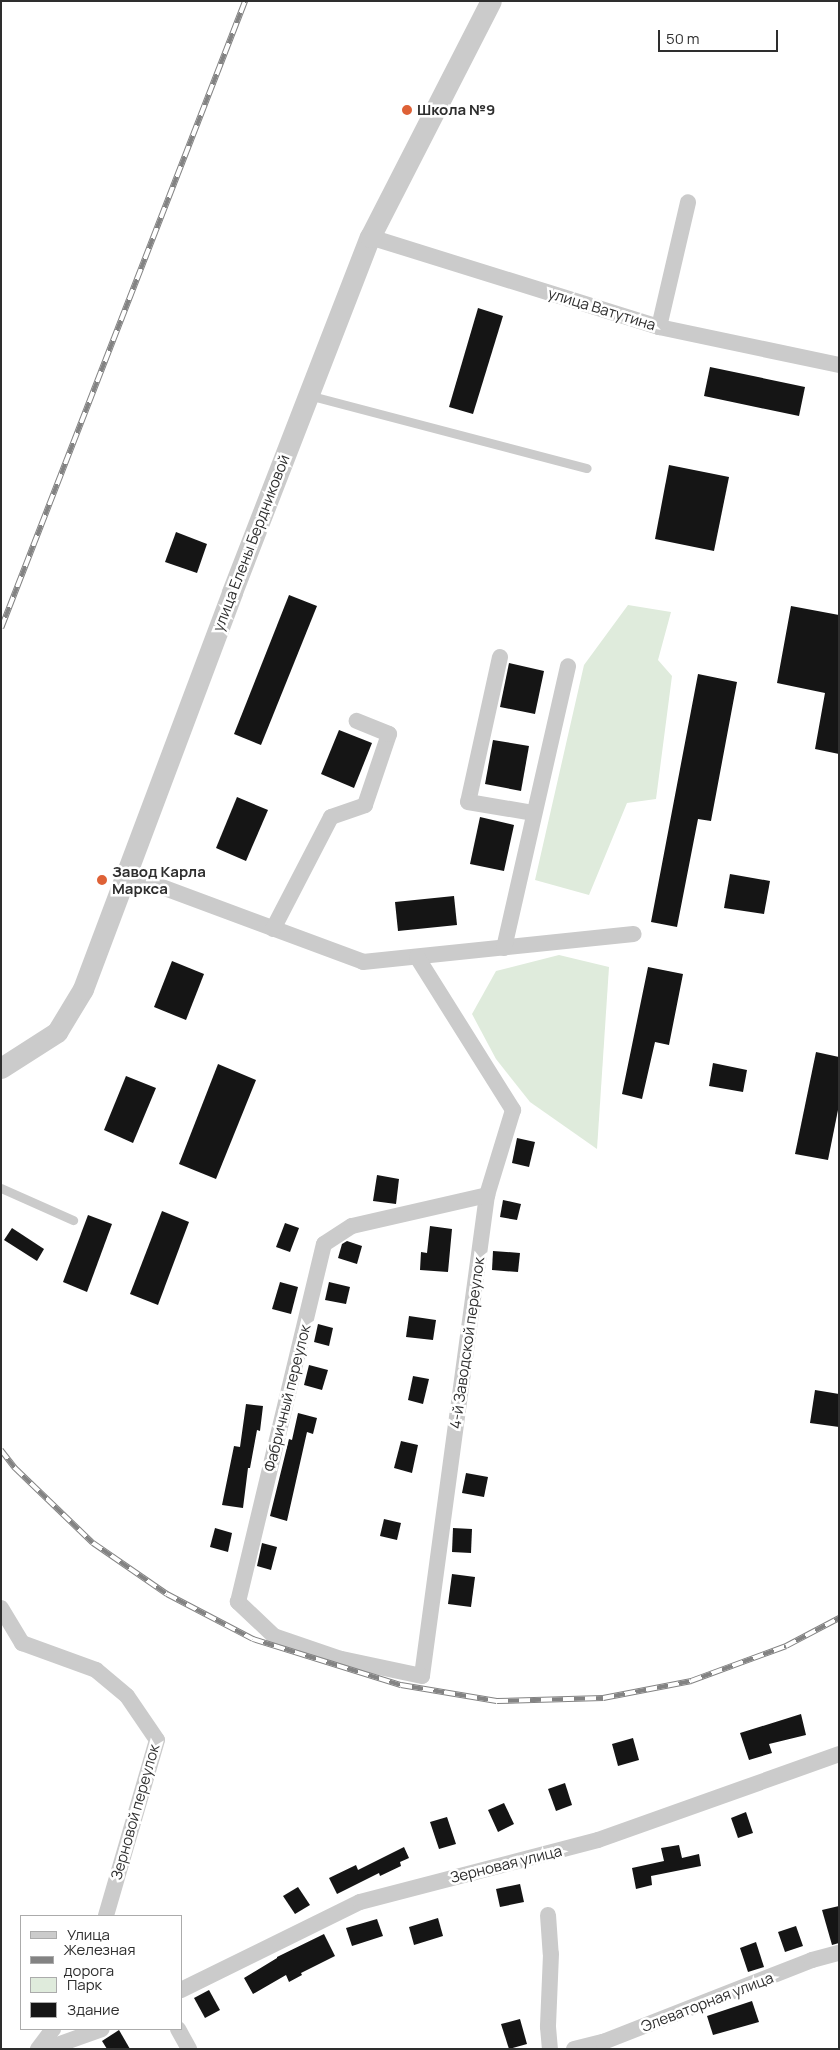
<!DOCTYPE html>
<html>
<head>
<meta charset="utf-8">
<style>
	body { margin:0 }
	#map { position:relative; width:840px; height:2050px; overflow:hidden; background:#fff; font-family:Manrope,sans-serif }
	div>[style] { position:absolute }
	.green>* { inset:0; background:#dfebdc }
	.building>* { inset:0; background:#151515 }
	.service>* { height:9px; margin:-4.5px; padding:0 4.5px; transform-origin:4.5px; border-radius:4.5px; background:#cbcbcb }
	.minor>* { height:16px; margin:-8px; padding:0 8px; transform-origin:8px; border-radius:8px; background:#cbcbcb }
	.tertiary>* { height:21px; margin:-10.5px; padding:0 10.5px; transform-origin:10.5px; border-radius:10.5px; background:#cbcbcb }
	.rail>* { height:5.5px; margin-top:-2.75px; transform-origin:0; background:repeating-linear-gradient(90deg,#fff 0 11px,#838383 0 22px); box-sizing:border-box; border-block:1px solid #838383 }
	.dots>* { width:14px; height:14px; translate:-50% -50%; box-sizing:border-box; border:2px solid #fff; border-radius:50% }
	span { translate:-50% -50%; white-space:nowrap; text-align:center; line-height:1.15; -webkit-text-stroke:5px #fff; paint-order:stroke }
	.poi-label { font-size:15px; color:#2e2e2e; font-weight:700 }
	.left { translate:0 -50%; text-align:left }
	.street-label { font-size:15px; color:#2e2e2e }
	.frame { position:absolute; inset:0; border:2px solid #2e2e2e; pointer-events:none }
	.legend { position:absolute; left:20px; top:1915px; width:162px; height:115px; box-sizing:border-box; background:#fff; border:1px solid #ababab; margin:0; padding:6px 9px; list-style:none; font-size:15px; color:#2e2e2e }
	.legend li { display:flex; align-items:center; gap:10px; height:25px }
	.legend b { width:25px; border:1px solid #ababab }
	.scale { position:absolute; left:658px; top:30px; width:120px; height:22px; box-sizing:border-box; border:2px solid #2e2e2e; border-top:0; padding-left:6px; font-size:15px; line-height:18px; white-space:nowrap; color:#2e2e2e; -webkit-text-stroke:4px #fff; paint-order:stroke }
</style>
</head>
<body>
<div id="map">
	<div class="green">
		<div style="clip-path:polygon(628px 605px,671px 612px,658px 660px,672px 676px,656px 799px,627px 803px,589px 895px,535px 880px,584px 665px)"></div>
		<div style="clip-path:polygon(559px 955px,609px 967px,597px 1149px,530px 1102px,496px 1059px,472px 1014px,496px 971px)"></div>
	</div>
	<div class="building">
		<div style="clip-path:polygon(478px 308px,503px 316px,473px 414px,449px 407px)"></div>
		<div style="clip-path:polygon(710px 367px,805px 387px,799px 416px,704px 396px)"></div>
		<div style="clip-path:polygon(669px 465px,729px 477px,714px 551px,655px 539px)"></div>
		<div style="clip-path:polygon(176px 532px,207px 544px,197px 573px,165px 562px)"></div>
		<div style="clip-path:polygon(289px 595px,317px 606px,261px 745px,234px 734px)"></div>
		<div style="clip-path:polygon(791px 606px,839px 615px,839px 754px,815px 749px,825px 693px,777px 683px)"></div>
		<div style="clip-path:polygon(509px 663px,544px 671px,535px 714px,500px 707px)"></div>
		<div style="clip-path:polygon(698px 674px,737px 682px,711px 821px,698px 819px,677px 927px,651px 922px)"></div>
		<div style="clip-path:polygon(339px 730px,372px 743px,354px 788px,321px 774px)"></div>
		<div style="clip-path:polygon(493px 740px,529px 746px,521px 791px,485px 784px)"></div>
		<div style="clip-path:polygon(237px 797px,268px 810px,246px 861px,216px 848px)"></div>
		<div style="clip-path:polygon(480px 817px,514px 825px,504px 871px,470px 864px)"></div>
		<div style="clip-path:polygon(730px 874px,770px 881px,764px 914px,724px 908px)"></div>
		<div style="clip-path:polygon(454px 896px,457px 925px,398px 931px,395px 902px)"></div>
		<div style="clip-path:polygon(172px 961px,204px 974px,186px 1020px,154px 1007px)"></div>
		<div style="clip-path:polygon(648px 967px,683px 974px,669px 1045px,655px 1042px,642px 1099px,622px 1094px)"></div>
		<div style="clip-path:polygon(816px 1052px,839px 1057px,839px 1105px,828px 1160px,795px 1154px)"></div>
		<div style="clip-path:polygon(713px 1063px,747px 1070px,743px 1092px,709px 1086px)"></div>
		<div style="clip-path:polygon(218px 1064px,256px 1080px,216px 1179px,179px 1164px)"></div>
		<div style="clip-path:polygon(126px 1076px,156px 1088px,133px 1143px,104px 1130px)"></div>
		<div style="clip-path:polygon(517px 1138px,535px 1142px,529px 1167px,512px 1163px)"></div>
		<div style="clip-path:polygon(377px 1175px,399px 1179px,396px 1204px,373px 1201px)"></div>
		<div style="clip-path:polygon(503px 1200px,521px 1204px,517px 1220px,500px 1217px)"></div>
		<div style="clip-path:polygon(162px 1211px,189px 1222px,158px 1305px,130px 1294px)"></div>
		<div style="clip-path:polygon(88px 1215px,112px 1224px,87px 1292px,63px 1282px)"></div>
		<div style="clip-path:polygon(285px 1223px,299px 1228px,290px 1252px,276px 1247px)"></div>
		<div style="clip-path:polygon(430px 1226px,452px 1229px,448px 1272px,420px 1270px,421px 1252px,427px 1253px)"></div>
		<div style="clip-path:polygon(12px 1228px,44px 1249px,37px 1261px,4px 1240px)"></div>
		<div style="clip-path:polygon(347px 1241px,362px 1246px,357px 1264px,338px 1258px,342px 1244px)"></div>
		<div style="clip-path:polygon(493px 1251px,520px 1253px,518px 1272px,492px 1270px)"></div>
		<div style="clip-path:polygon(280px 1282px,298px 1287px,291px 1314px,272px 1309px)"></div>
		<div style="clip-path:polygon(329px 1282px,350px 1287px,346px 1304px,325px 1300px)"></div>
		<div style="clip-path:polygon(409px 1316px,436px 1320px,433px 1340px,406px 1337px)"></div>
		<div style="clip-path:polygon(318px 1324px,333px 1328px,329px 1346px,314px 1342px)"></div>
		<div style="clip-path:polygon(309px 1365px,328px 1370px,322px 1390px,304px 1385px)"></div>
		<div style="clip-path:polygon(413px 1376px,429px 1379px,423px 1404px,408px 1400px)"></div>
		<div style="clip-path:polygon(815px 1390px,839px 1394px,839px 1427px,810px 1423px)"></div>
		<div style="clip-path:polygon(246px 1404px,263px 1406px,260px 1431px,257px 1430px,250px 1468px,248px 1468px,243px 1508px,222px 1505px,234px 1446px,240px 1447px)"></div>
		<div style="clip-path:polygon(298px 1413px,317px 1418px,313px 1434px,307px 1432px,287px 1521px,270px 1516px,289px 1439px,292px 1440px)"></div>
		<div style="clip-path:polygon(401px 1441px,418px 1445px,412px 1473px,394px 1468px)"></div>
		<div style="clip-path:polygon(466px 1473px,488px 1477px,484px 1497px,462px 1493px)"></div>
		<div style="clip-path:polygon(384px 1519px,401px 1523px,397px 1540px,380px 1536px)"></div>
		<div style="clip-path:polygon(215px 1528px,232px 1533px,228px 1552px,210px 1547px)"></div>
		<div style="clip-path:polygon(453px 1528px,472px 1529px,471px 1553px,452px 1552px)"></div>
		<div style="clip-path:polygon(262px 1543px,277px 1547px,271px 1570px,257px 1566px)"></div>
		<div style="clip-path:polygon(452px 1574px,475px 1577px,471px 1607px,448px 1604px)"></div>
		<div style="clip-path:polygon(801px 1714px,806px 1735px,769px 1744px,772px 1753px,749px 1760px,740px 1733px)"></div>
		<div style="clip-path:polygon(633px 1738px,639px 1760px,618px 1766px,612px 1744px)"></div>
		<div style="clip-path:polygon(565px 1783px,572px 1805px,556px 1811px,548px 1789px)"></div>
		<div style="clip-path:polygon(504px 1803px,514px 1824px,498px 1832px,488px 1810px)"></div>
		<div style="clip-path:polygon(746px 1812px,753px 1833px,738px 1838px,731px 1818px)"></div>
		<div style="clip-path:polygon(447px 1817px,456px 1844px,439px 1849px,430px 1822px)"></div>
		<div style="clip-path:polygon(679px 1845px,682px 1858px,699px 1854px,701px 1866px,651px 1876px,652px 1885px,636px 1889px,632px 1868px,664px 1861px,661px 1848px)"></div>
		<div style="clip-path:polygon(404px 1847px,409px 1858px,400px 1862px,401px 1866px,380px 1876px,379px 1873px,337px 1894px,329px 1878px,356px 1865px,358px 1870px)"></div>
		<div style="clip-path:polygon(520px 1884px,524px 1902px,500px 1907px,496px 1889px)"></div>
		<div style="clip-path:polygon(298px 1887px,310px 1905px,295px 1914px,283px 1896px)"></div>
		<div style="clip-path:polygon(839px 1906px,839px 1943px,832px 1945px,822px 1910px)"></div>
		<div style="clip-path:polygon(438px 1918px,443px 1936px,414px 1945px,409px 1927px)"></div>
		<div style="clip-path:polygon(377px 1919px,383px 1936px,352px 1946px,346px 1928px)"></div>
		<div style="clip-path:polygon(796px 1926px,803px 1946px,785px 1952px,778px 1932px)"></div>
		<div style="clip-path:polygon(324px 1934px,335px 1956px,301px 1973px,302px 1975px,289px 1982px,286px 1975px,253px 1994px,244px 1978px,277px 1958px,277px 1957px)"></div>
		<div style="clip-path:polygon(756px 1942px,764px 1967px,748px 1972px,740px 1948px)"></div>
		<div style="clip-path:polygon(209px 1990px,220px 2010px,205px 2018px,194px 1998px)"></div>
		<div style="clip-path:polygon(752px 2001px,759px 2022px,713px 2035px,707px 2016px)"></div>
		<div style="clip-path:polygon(520px 2019px,527px 2044px,509px 2049px,501px 2024px)"></div>
		<div style="clip-path:polygon(119px 2030px,130px 2049px,107px 2049px,102px 2041px)"></div>
	</div>
	<div class="service">
		<div style="left:308px;top:395px;width:288px;rotate:14.7deg"></div>
		<div style="left:1px;top:1188px;width:79px;rotate:24deg"></div>
	</div>
	<div class="minor">
		<div style="left:370px;top:237px;width:303px;rotate:17.3deg"></div>
		<div style="left:659px;top:327px;width:184px;rotate:11.9deg"></div>
		<div style="left:659px;top:327px;width:128px;rotate:-76.9deg"></div>
		<div style="left:500px;top:657px;width:148px;rotate:102.4deg"></div>
		<div style="left:468px;top:802px;width:67px;rotate:9.5deg"></div>
		<div style="left:127px;top:874px;width:252px;rotate:20.4deg"></div>
		<div style="left:363px;top:962px;width:272px;rotate:-5.9deg"></div>
		<div style="left:273px;top:929px;width:126px;rotate:-62.6deg"></div>
		<div style="left:331px;top:817px;width:36px;rotate:-19deg"></div>
		<div style="left:365px;top:805px;width:75px;rotate:-71.3deg"></div>
		<div style="left:389px;top:734px;width:35px;rotate:-158deg"></div>
		<div style="left:504px;top:948px;width:289px;rotate:-77.2deg"></div>
		<div style="left:417px;top:957px;width:181px;rotate:57.9deg"></div>
		<div style="left:513px;top:1110px;width:89px;rotate:107deg"></div>
		<div style="left:487px;top:1195px;width:485px;rotate:97.7deg"></div>
		<div style="left:422px;top:1676px;width:83px;rotate:-168.1deg"></div>
		<div style="left:341px;top:1659px;width:71px;rotate:-161.1deg"></div>
		<div style="left:274px;top:1636px;width:50px;rotate:-136.6deg"></div>
		<div style="left:238px;top:1602px;width:368px;rotate:-76.5deg"></div>
		<div style="left:324px;top:1244px;width:33px;rotate:-33deg"></div>
		<div style="left:352px;top:1226px;width:139px;rotate:-12.9deg"></div>
		<div style="left:1px;top:1608px;width:41px;rotate:59deg"></div>
		<div style="left:22px;top:1643px;width:79px;rotate:20deg"></div>
		<div style="left:96px;top:1670px;width:40px;rotate:40deg"></div>
		<div style="left:127px;top:1696px;width:53px;rotate:55.7deg"></div>
		<div style="left:157px;top:1740px;width:183px;rotate:106.2deg"></div>
		<div style="left:548px;top:1915px;width:39px;rotate:86deg"></div>
		<div style="left:551px;top:1954px;width:73px;rotate:92.4deg"></div>
		<div style="left:548px;top:2027px;width:22px;rotate:85deg"></div>
		<div style="left:181px;top:1990px;width:199px;rotate:-26.2deg"></div>
		<div style="left:360px;top:1902px;width:246px;rotate:-14.6deg"></div>
		<div style="left:598px;top:1840px;width:256px;rotate:-19.6deg"></div>
		<div style="left:178px;top:2029px;width:23px;rotate:61deg"></div>
		<div style="left:38px;top:2049px;width:25px;rotate:-53deg"></div>
		<div style="left:46px;top:2049px;width:59px;rotate:-19.7deg"></div>
		<div style="left:574px;top:2049px;width:30px;rotate:-14deg"></div>
		<div style="left:603px;top:2042px;width:225px;rotate:-21.4deg"></div>
		<div style="left:812px;top:1960px;width:28px;rotate:-15deg"></div>
	</div>
	<div class="tertiary">
		<div style="left:1px;top:1068px;width:67px;rotate:-32.7deg"></div>
		<div style="left:57px;top:1032px;width:50px;rotate:-58.8deg"></div>
		<div style="left:83px;top:989px;width:424px;rotate:-69.4deg"></div>
		<div style="left:232px;top:592px;width:381px;rotate:-68.8deg"></div>
		<div style="left:370px;top:237px;width:265px;rotate:-62.9deg"></div>
	</div>
	<div class="rail">
		<div style="left:1px;top:628px;width:673px;rotate:-68.74deg"></div>
		<div style="left:1px;top:1450px;width:23px;rotate:52deg"></div>
		<div style="left:15px;top:1468px;width:108px;rotate:43.9deg"></div>
		<div style="left:93px;top:1543px;width:90px;rotate:34.6deg"></div>
		<div style="left:167px;top:1594px;width:97px;rotate:27.6deg"></div>
		<div style="left:253px;top:1639px;width:155px;rotate:17.3deg"></div>
		<div style="left:401px;top:1685px;width:97px;rotate:9.5deg"></div>
		<div style="left:497px;top:1701px;width:106px;rotate:-1.6deg"></div>
		<div style="left:603px;top:1698px;width:90px;rotate:-10.9deg"></div>
		<div style="left:691px;top:1681px;width:101px;rotate:-20.2deg"></div>
		<div style="left:786px;top:1646px;width:60px;rotate:-27.8deg"></div>
	</div>
	<div class="dots">
		<div style="left:407px;top:110px;background:#de6136"></div>
		<div style="left:102px;top:880px;background:#de6136"></div>
	</div>
	<div class="poi-label">
		<span class="left" style="left:417px;top:110px">Школа №9</span>
		<span class="left" style="left:112px;top:880px">Завод Карла<br>Маркса</span>
	</div>
	<div class="street-label">
		<span style="left:602px;top:309px;rotate:17deg">улица Ватутина</span>
		<span style="left:251px;top:543px;rotate:-69deg">улица Елены Бердниковой</span>
		<span style="left:467px;top:1343px;rotate:-82deg">4-й Заводской переулок</span>
		<span style="left:287px;top:1398px;rotate:-76deg">Фабричный переулок</span>
		<span style="left:135px;top:1812px;rotate:-74deg">Зерновой переулок</span>
		<span style="left:506px;top:1864px;rotate:-14deg">Зерновая улица</span>
		<span style="left:707px;top:2002px;rotate:-21deg">Элеваторная улица</span>
	</div>
	<div class="frame"></div>
	<ul class="legend">
	<li><b style="height:6px;background:#cbcbcb"></b>Улица</li>
	<li><b style="height:6px;background:#838383"></b>Железная дорога</li>
	<li><b style="height:14px;background:#dfebdc"></b>Парк</li>
	<li><b style="height:14px;background:#151515"></b>Здание</li>
	</ul>
	<div class="scale">50 m</div>
</div>
</body>
</html>
